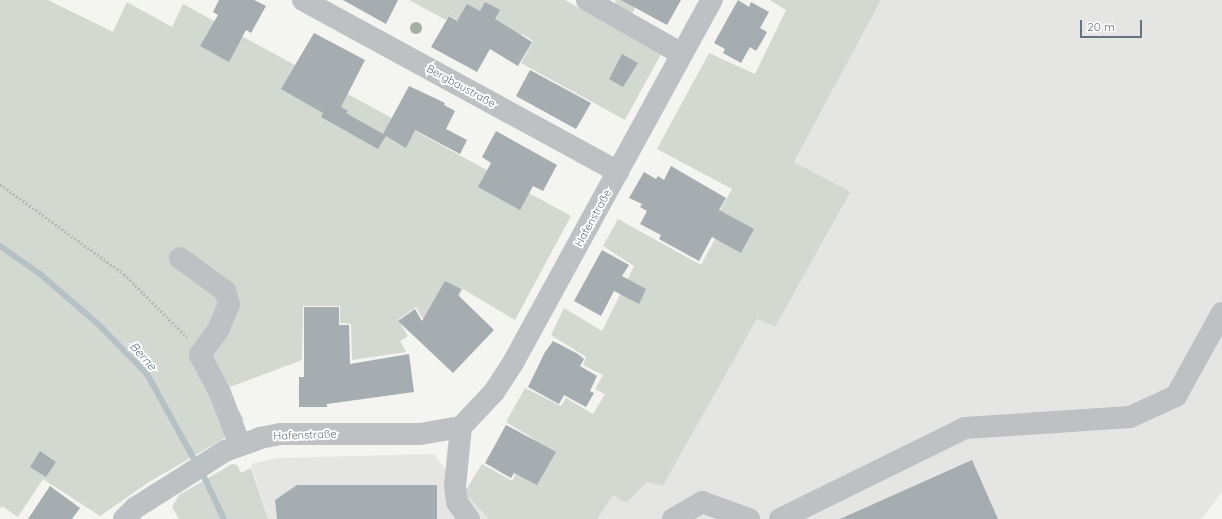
<!DOCTYPE html>
<html>
<head>
<meta charset="utf-8">
<style>
	body { margin:0 }
	#map { position:relative; width:1222px; height:519px; overflow:hidden; background:#f4f4f0; font-family:Quicksand,sans-serif }
	div>[style] { position:absolute }
	.built>* { inset:0; background:#e5e6e4 }
	.green>* { inset:0; background:#d3d9d0 }
	.stream>* { height:6px; margin:-3px; padding:0 3px; transform-origin:3px; border-radius:3px; background:#b6c1c6 }
	.building>* { inset:0; background:#a5adb1 }
	.path>* { height:2.5px; margin-top:-1.25px; transform-origin:0; background:repeating-linear-gradient(90deg,#b7babc 0 2px,transparent 0 4px) }
	.minor>* { height:22px; margin:-11px; padding:0 11px; transform-origin:11px; border-radius:11px; background:#bdc1c4 }
	.trees>* { width:12px; height:12px; margin:-6px; border-radius:50%; background:#a6b0a2 }
	span { translate:-50% -50%; white-space:nowrap; text-align:center; line-height:1.15; -webkit-text-stroke:4px #fff; paint-order:stroke }
	.street-label { font-size:11px; color:#657480 }
	.water-label { font-size:12px; color:#60767e; font-style:italic }
	.scale { position:absolute; left:1080px; top:20px; width:62px; height:18px; box-sizing:border-box; border:2px solid #657480; border-top:0; padding-left:5px; font-size:12px; line-height:14px; white-space:nowrap; color:#657480; -webkit-text-stroke:3px #fff; paint-order:stroke }
</style>
</head>
<body>
<div id="map">
	<div class="built">
		<div style="clip-path:polygon(881px 0,1222px 0,1222px 492px,1203px 517px,1198px 519px,597px 519px,613px 494px,626px 503px,647px 482px,663px 486px,757px 319px,775px 327px,851px 193px,794px 162px)"></div>
		<div style="clip-path:polygon(434px 454px,464px 493px,489px 519px,268px 519px,251px 464px,277px 458px)"></div>
	</div>
	<div class="green">
		<div style="clip-path:polygon(0 0,48px 0,113px 32px,127px 2px,172px 27px,183px 4px,571px 216px,515px 320px,463px 289px,453px 307px,427px 326px,416px 307px,398px 320px,408px 336px,400px 341px,406px 352px,352px 360px,351px 324px,340px 323px,340px 306px,303px 306px,302px 360px,227px 388px,244px 420px,223px 439px,149px 482px,100px 516px,43px 479px,18px 517px,2px 506px,0 508px)"></div>
		<div style="clip-path:polygon(409px 0,565px 0,661px 54px,625px 120px,521px 63px,533px 41px,522px 34px,508px 55px,449px 15px,446px 20px)"></div>
		<div style="clip-path:polygon(615px 0,639px 0,632px 14px,616px 5px)"></div>
		<div style="clip-path:polygon(770px 0,881px 0,794px 162px,851px 192px,775px 327px,757px 319px,663px 486px,647px 482px,626px 503px,613px 495px,597px 519px,489px 519px,464px 493px,482px 464px,512px 481px,534px 439px,506px 422px,525px 388px,561px 406px,566px 398px,593px 414px,605px 394px,595px 389px,603px 375px,583px 365px,586px 357px,551px 335px,564px 308px,602px 331px,634px 266px,603px 246px,618px 219px,701px 265px,716px 237px,707px 233px,732px 189px,657px 149px,709px 53px,755px 74px,786px 10px)"></div>
		<div style="clip-path:polygon(232px 464px,237px 465px,241px 473px,251px 468px,268px 519px,179px 519px,172px 507px,179px 495px)"></div>
	</div>
	<div class="stream">
		<div style="left:0;top:246px;width:49px;rotate:35deg"></div>
		<div style="left:40px;top:274px;width:75px;rotate:40.7deg"></div>
		<div style="left:97px;top:323px;width:71px;rotate:45.6deg"></div>
		<div style="left:147px;top:374px;width:122px;rotate:61.1deg"></div>
		<div style="left:206px;top:481px;width:42px;rotate:64.7deg"></div>
	</div>
	<div class="building">
		<div style="clip-path:polygon(219px 0,254px 0,266px 6px,251px 33px,246px 30px,229px 62px,200px 46px,218px 15px,213px 12px)"></div>
		<div style="clip-path:polygon(343px 0,398px 0,386px 24px)"></div>
		<div style="clip-path:polygon(621px 0,681px 0,667px 25px)"></div>
		<div style="clip-path:polygon(738px 0,749px 7px,751px 2px,769px 12px,760px 28px,767px 32px,761px 43px,756px 51px,750px 47px,741px 63px,723px 53px,725px 49px,714px 43px)"></div>
		<div style="clip-path:polygon(485px 2px,500px 10px,495px 19px,532px 42px,518px 66px,490px 49px,477px 72px,431px 47px,449px 16px,457px 21px,467px 4px,480px 11px)"></div>
		<div style="clip-path:polygon(314px 33px,365px 60px,341px 107px,348px 111px,346px 113px,383px 134px,409px 86px,445px 103px,444px 105px,455px 111px,446px 129px,467px 140px,460px 154px,415px 130px,406px 148px,386px 136px,378px 149px,321px 117px,323px 113px,281px 89px)"></div>
		<div style="clip-path:polygon(622px 54px,638px 63px,623px 87px,609px 79px)"></div>
		<div style="clip-path:polygon(530px 70px,591px 103px,576px 129px,516px 96px)"></div>
		<div style="clip-path:polygon(496px 131px,557px 165px,543px 191px,533px 186px,520px 210px,478px 187px,491px 163px,482px 157px)"></div>
		<div style="clip-path:polygon(671px 166px,726px 198px,719px 210px,754px 229px,741px 253px,712px 237px,699px 261px,659px 239px,661px 235px,640px 224px,647px 211px,640px 207px,642px 204px,629px 198px,644px 172px,656px 179px,658px 176px,664px 180px)"></div>
		<div style="clip-path:polygon(602px 250px,629px 265px,622px 276px,646px 289px,639px 304px,614px 291px,601px 316px,574px 301px)"></div>
		<div style="clip-path:polygon(445px 281px,461px 289px,458px 295px,494px 330px,453px 373px,398px 321px,415px 309px,422px 321px)"></div>
		<div style="clip-path:polygon(304px 307px,339px 307px,339px 325px,349px 325px,350px 364px,409px 354px,414px 392px,327px 404px,327px 407px,299px 407px,299px 377px,304px 377px)"></div>
		<div style="clip-path:polygon(553px 341px,578px 354px,584px 359px,580px 366px,597px 376px,590px 391px,594px 393px,586px 407px,564px 395px,559px 404px,528px 387px,545px 352px)"></div>
		<div style="clip-path:polygon(506px 425px,556px 452px,537px 485px,514px 473px,511px 478px,485px 463px)"></div>
		<div style="clip-path:polygon(40px 451px,56px 462px,46px 477px,30px 467px)"></div>
		<div style="clip-path:polygon(972px 460px,998px 519px,840px 519px)"></div>
		<div style="clip-path:polygon(297px 485px,437px 485px,437px 519px,277px 519px,275px 500px)"></div>
		<div style="clip-path:polygon(50px 486px,80px 508px,72px 519px,28px 519px)"></div>
	</div>
	<div class="path">
		<div style="left:0;top:184px;width:153px;rotate:36deg"></div>
		<div style="left:124px;top:274px;width:89px;rotate:45deg"></div>
	</div>
	<div class="minor">
		<div style="left:303px;top:0;width:359px;rotate:28.6deg"></div>
		<div style="left:587px;top:0;width:109px;rotate:29.6deg"></div>
		<div style="left:180px;top:258px;width:56px;rotate:36.3deg"></div>
		<div style="left:225px;top:291px;width:14px;rotate:73deg"></div>
		<div style="left:229px;top:304px;width:28px;rotate:113deg"></div>
		<div style="left:218px;top:330px;width:31px;rotate:126deg"></div>
		<div style="left:200px;top:355px;width:43px;rotate:62.2deg"></div>
		<div style="left:220px;top:393px;width:56px;rotate:69deg"></div>
		<div style="left:461px;top:427px;width:59px;rotate:95.8deg"></div>
		<div style="left:455px;top:486px;width:16px;rotate:83deg"></div>
		<div style="left:457px;top:502px;width:21px;rotate:55deg"></div>
		<div style="left:124px;top:519px;width:16px;rotate:-45deg"></div>
		<div style="left:135px;top:508px;width:107px;rotate:-32.3deg"></div>
		<div style="left:225px;top:451px;width:37px;rotate:-20deg"></div>
		<div style="left:260px;top:438px;width:21px;rotate:-11deg"></div>
		<div style="left:281px;top:434px;width:139px"></div>
		<div style="left:420px;top:434px;width:42px;rotate:-9.7deg"></div>
		<div style="left:461px;top:427px;width:48px;rotate:-46.7deg"></div>
		<div style="left:494px;top:392px;width:37px;rotate:-57deg"></div>
		<div style="left:514px;top:361px;width:412px;rotate:-61.3deg"></div>
		<div style="left:673px;top:519px;width:34px;rotate:-30deg"></div>
		<div style="left:702px;top:502px;width:50px;rotate:19.9deg"></div>
		<div style="left:780px;top:519px;width:206px;rotate:-26.2deg"></div>
		<div style="left:965px;top:428px;width:165px;rotate:-3.8deg"></div>
		<div style="left:1130px;top:417px;width:51px;rotate:-24.5deg"></div>
		<div style="left:1176px;top:396px;width:95px;rotate:-61deg"></div>
	</div>
	<div class="trees">
		<div style="left:416px;top:28px"></div>
	</div>
	<div class="street-label">
		<span style="left:461px;top:86px;rotate:29deg">Bergbaustraße</span>
		<span style="left:593px;top:218px;rotate:-61deg">Hafenstraße</span>
		<span style="left:305px;top:435px;rotate:-2deg">Hafenstraße</span>
	</div>
	<div class="water-label">
		<span style="left:143px;top:356px;rotate:48deg">Berne</span>
	</div>
	<div class="scale">20 m</div>
</div>
</body>
</html>
